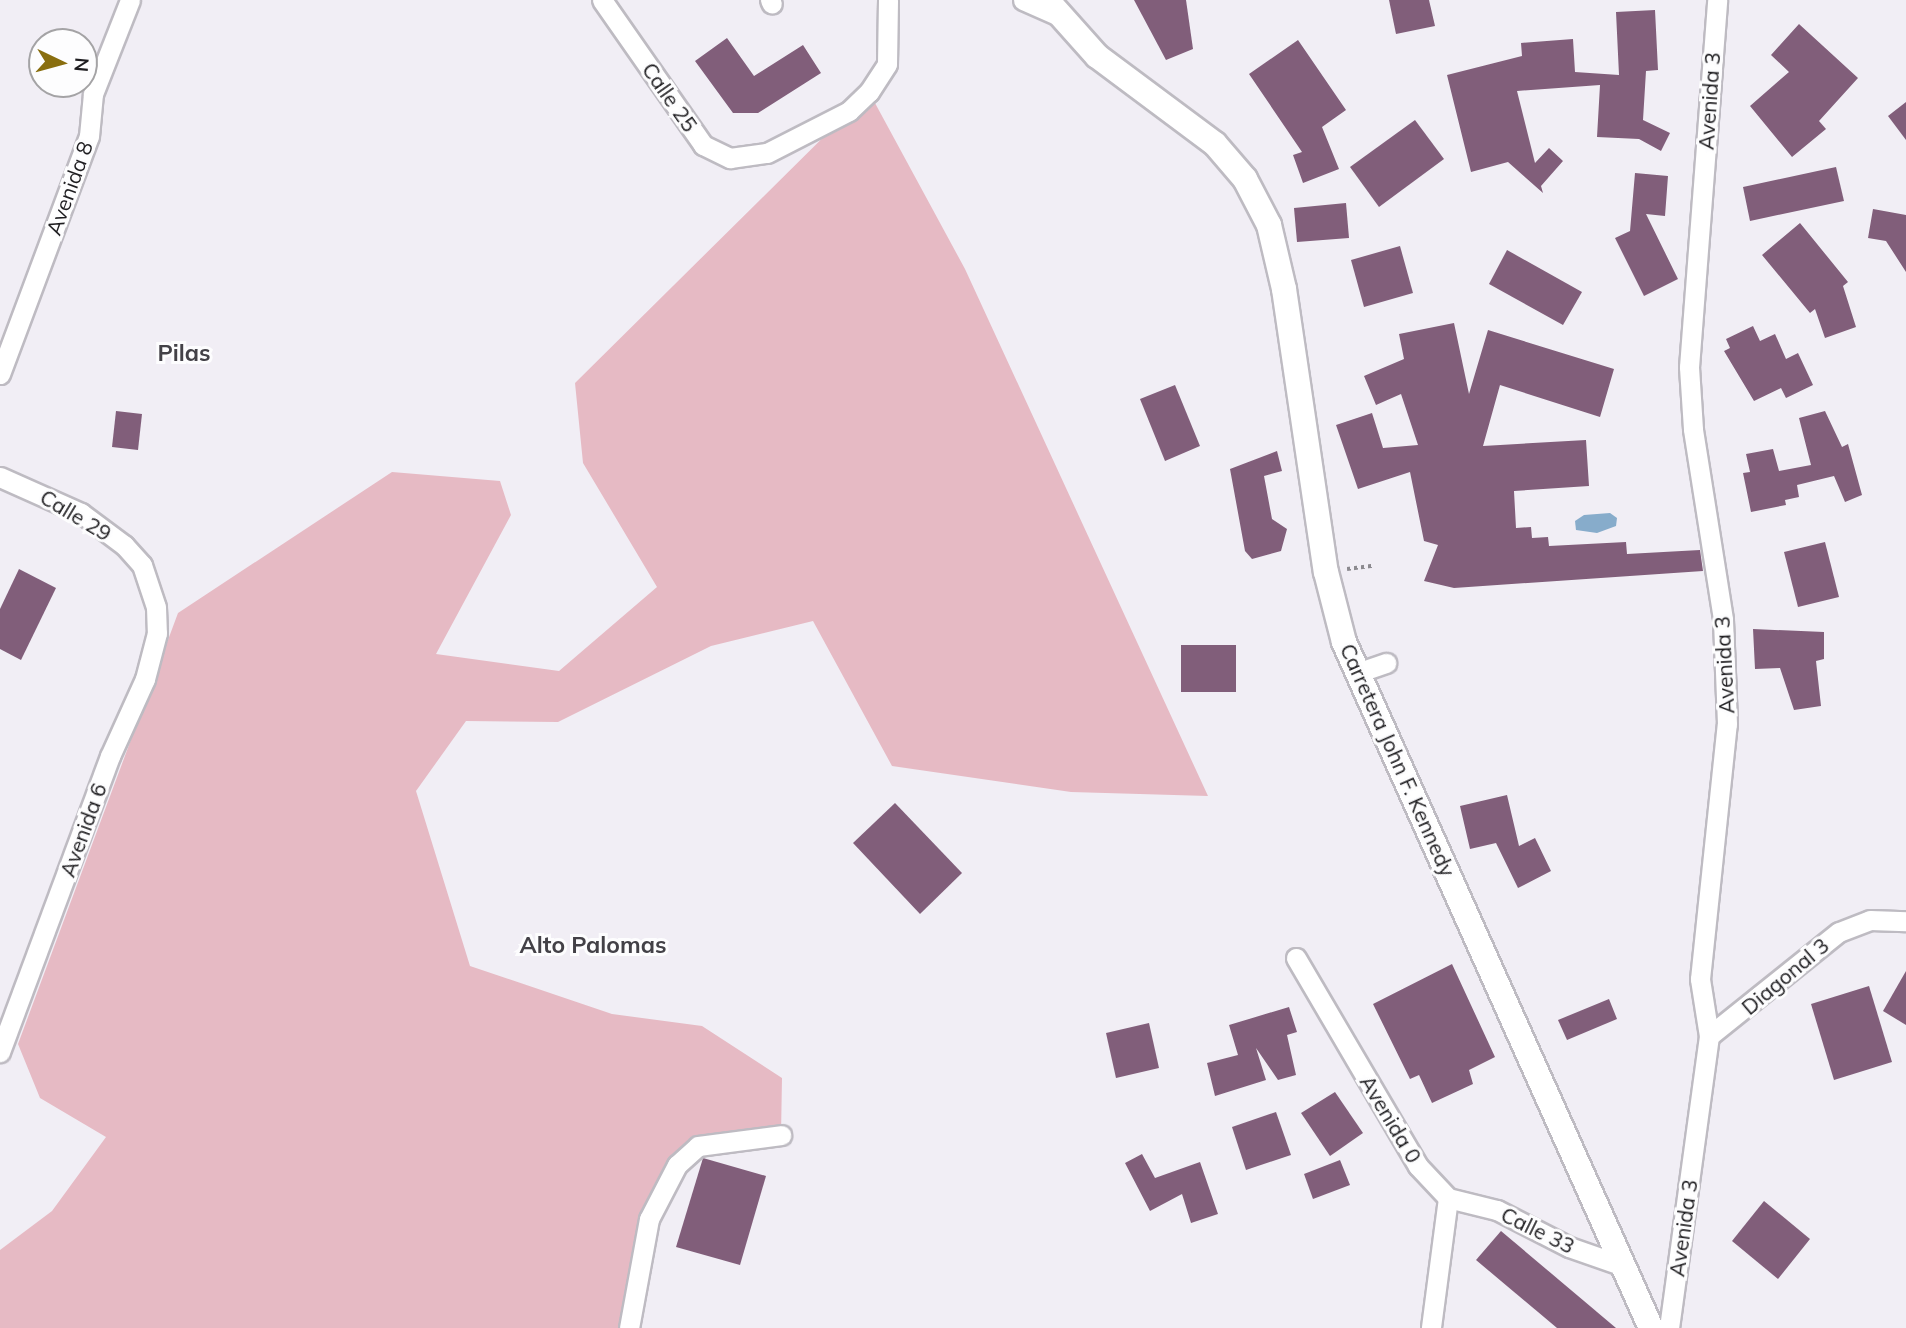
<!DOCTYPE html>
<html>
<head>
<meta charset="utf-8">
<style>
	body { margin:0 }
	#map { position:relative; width:1906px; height:1328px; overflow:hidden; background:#f1eef5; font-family:Mulish,sans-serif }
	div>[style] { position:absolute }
	.green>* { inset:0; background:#e6bac4 }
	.water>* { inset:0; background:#87accb }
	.building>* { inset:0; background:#815e7a }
	.path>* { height:3.5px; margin-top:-1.75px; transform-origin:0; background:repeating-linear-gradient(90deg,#8c8a8f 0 3.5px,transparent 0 7px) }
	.roads { filter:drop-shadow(2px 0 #bebbc2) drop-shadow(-2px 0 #bebbc2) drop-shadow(0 2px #bebbc2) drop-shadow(0 -2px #bebbc2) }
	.minor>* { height:19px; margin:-9.5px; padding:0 9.5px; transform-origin:9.5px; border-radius:9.5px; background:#fff }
	.major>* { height:24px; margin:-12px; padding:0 12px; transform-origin:12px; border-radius:12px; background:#fff }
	span { translate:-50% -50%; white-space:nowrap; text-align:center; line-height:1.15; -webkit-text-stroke:6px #fdfdfe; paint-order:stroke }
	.street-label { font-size:21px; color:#1e1d20 }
	.neighbourhood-label { font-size:23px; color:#434147; font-weight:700 }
	.north { position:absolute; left:28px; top:28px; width:70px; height:70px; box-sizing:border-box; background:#fdfdfe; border:2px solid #a4a3a5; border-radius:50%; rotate:95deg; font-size:19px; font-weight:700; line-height:28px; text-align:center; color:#1e1d20 }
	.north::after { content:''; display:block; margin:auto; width:24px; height:32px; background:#896e0f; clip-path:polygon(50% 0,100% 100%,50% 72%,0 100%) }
</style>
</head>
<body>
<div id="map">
	<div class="green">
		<div style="clip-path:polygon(869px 92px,965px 269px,1208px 796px,1071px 792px,892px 766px,813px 621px,711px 646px,558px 722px,466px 721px,416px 791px,470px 966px,612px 1014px,702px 1026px,782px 1078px,781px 1135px,698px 1146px,649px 1219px,629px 1328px,0 1328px,0 1250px,52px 1211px,106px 1137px,40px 1098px,18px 1044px,178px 613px,392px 472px,500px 481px,511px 515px,436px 654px,559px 671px,657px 587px,583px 463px,575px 383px)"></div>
	</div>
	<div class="water">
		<div style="clip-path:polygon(1610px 513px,1617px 518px,1616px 526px,1597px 533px,1576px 530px,1575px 521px,1584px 515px)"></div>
	</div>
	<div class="building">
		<div style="clip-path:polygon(1134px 0,1186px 0,1193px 49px,1166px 60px)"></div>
		<div style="clip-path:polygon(1389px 0,1429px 0,1435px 26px,1396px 34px)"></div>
		<div style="clip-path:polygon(1655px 10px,1658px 70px,1646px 71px,1643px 120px,1670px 133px,1661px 151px,1639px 139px,1597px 137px,1600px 85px,1517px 91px,1535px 163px,1549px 148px,1563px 161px,1541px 186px,1543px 193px,1508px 162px,1471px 172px,1447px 75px,1522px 56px,1521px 43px,1573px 39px,1575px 72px,1619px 75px,1616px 12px)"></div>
		<div style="clip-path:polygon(1799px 24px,1858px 78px,1819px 121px,1826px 129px,1792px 157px,1750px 106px,1789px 72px,1771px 55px)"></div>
		<div style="clip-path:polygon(727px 38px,754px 76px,803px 45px,821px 73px,758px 113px,733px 113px,695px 61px)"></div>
		<div style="clip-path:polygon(1298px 40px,1346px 110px,1322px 127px,1339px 169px,1303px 183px,1293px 155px,1302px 152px,1249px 74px)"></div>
		<div style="clip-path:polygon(1906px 102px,1906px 140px,1888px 116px)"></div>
		<div style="clip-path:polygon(1415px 120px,1444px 159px,1379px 207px,1350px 167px)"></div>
		<div style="clip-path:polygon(1836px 167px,1844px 201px,1750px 221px,1743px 187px)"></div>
		<div style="clip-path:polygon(1635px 173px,1668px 176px,1665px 216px,1646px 214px,1678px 279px,1644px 296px,1615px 238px,1630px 231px)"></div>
		<div style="clip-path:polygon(1346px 203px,1349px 238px,1297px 242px,1294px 208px)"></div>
		<div style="clip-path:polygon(1873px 209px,1906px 215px,1906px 272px,1886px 241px,1868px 238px)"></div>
		<div style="clip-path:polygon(1800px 223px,1848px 282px,1843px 286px,1856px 327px,1825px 338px,1815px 309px,1810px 313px,1762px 255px)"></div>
		<div style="clip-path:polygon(1400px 246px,1413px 293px,1364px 307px,1351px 260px)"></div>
		<div style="clip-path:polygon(1507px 250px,1582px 292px,1563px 325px,1489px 284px)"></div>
		<div style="clip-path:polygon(1454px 323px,1469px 394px,1488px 330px,1614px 369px,1600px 417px,1500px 385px,1483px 446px,1586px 440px,1589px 486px,1514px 491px,1516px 528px,1531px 527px,1532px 538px,1548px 537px,1549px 546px,1626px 542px,1627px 554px,1700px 550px,1703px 571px,1454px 588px,1424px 581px,1438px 545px,1424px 541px,1410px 472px,1358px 489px,1336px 425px,1372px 413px,1383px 448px,1418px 445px,1401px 394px,1376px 405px,1364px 376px,1404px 359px,1399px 334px)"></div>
		<div style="clip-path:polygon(1753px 326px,1760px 341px,1775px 334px,1786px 359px,1798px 353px,1813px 385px,1786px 398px,1781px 388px,1754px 401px,1724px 351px,1730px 348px,1726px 339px)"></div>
		<div style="clip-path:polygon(1175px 385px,1200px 446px,1165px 461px,1140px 399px)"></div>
		<div style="clip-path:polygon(116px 411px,142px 414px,138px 450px,112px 447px)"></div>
		<div style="clip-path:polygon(1825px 411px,1842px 447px,1848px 444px,1862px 495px,1845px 502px,1834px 476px,1797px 485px,1799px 497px,1785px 500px,1786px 505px,1751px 512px,1743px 473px,1750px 472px,1746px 454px,1773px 449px,1779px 471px,1811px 465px,1799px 418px)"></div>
		<div style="clip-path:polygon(1277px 451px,1282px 471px,1264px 476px,1272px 519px,1287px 529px,1281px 551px,1252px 559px,1245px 551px,1230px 469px)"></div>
		<div style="clip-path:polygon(1825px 542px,1839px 597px,1798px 607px,1784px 552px)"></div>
		<div style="clip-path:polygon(19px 569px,56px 588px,21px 660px,0 649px,0 609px)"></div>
		<div style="clip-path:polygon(1753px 629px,1824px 632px,1824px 659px,1816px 661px,1821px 706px,1794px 710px,1780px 668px,1755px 669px)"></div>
		<div style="clip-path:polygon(1181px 645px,1236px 645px,1236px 692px,1181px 692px)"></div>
		<div style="clip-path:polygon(1507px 795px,1519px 846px,1535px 838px,1551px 871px,1518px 888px,1496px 843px,1470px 849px,1460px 806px)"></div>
		<div style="clip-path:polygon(895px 803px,962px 873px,920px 914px,853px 843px)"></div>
		<div style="clip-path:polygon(1452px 964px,1495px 1057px,1469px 1070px,1473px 1084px,1432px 1103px,1419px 1075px,1410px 1079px,1373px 1004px)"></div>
		<div style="clip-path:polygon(1906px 971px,1906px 1025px,1883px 1011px)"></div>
		<div style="clip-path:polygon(1869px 986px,1892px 1062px,1834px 1080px,1811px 1004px)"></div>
		<div style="clip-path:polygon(1609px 999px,1617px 1019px,1567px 1040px,1558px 1020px)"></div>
		<div style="clip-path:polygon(1289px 1007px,1297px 1032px,1287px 1035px,1296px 1075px,1278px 1080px,1256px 1048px,1266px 1080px,1215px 1096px,1207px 1063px,1238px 1055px,1229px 1025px)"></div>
		<div style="clip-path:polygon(1149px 1023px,1159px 1068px,1116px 1078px,1106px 1033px)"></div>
		<div style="clip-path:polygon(1335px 1092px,1363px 1133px,1330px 1156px,1301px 1113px)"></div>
		<div style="clip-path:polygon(1276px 1112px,1291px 1155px,1246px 1170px,1232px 1127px)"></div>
		<div style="clip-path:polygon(1142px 1154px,1155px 1178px,1200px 1162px,1218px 1214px,1191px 1223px,1182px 1194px,1150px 1211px,1125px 1163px)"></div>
		<div style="clip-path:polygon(703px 1158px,766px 1176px,740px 1265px,676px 1247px)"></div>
		<div style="clip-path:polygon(1340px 1160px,1350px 1185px,1313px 1199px,1304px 1174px)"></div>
		<div style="clip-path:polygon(1764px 1201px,1810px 1239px,1778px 1279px,1732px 1241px)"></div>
		<div style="clip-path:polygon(1501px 1231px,1616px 1328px,1557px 1328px,1476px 1260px)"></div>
	</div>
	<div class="path">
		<div style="left:1347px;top:569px;width:26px;rotate:-7deg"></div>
	</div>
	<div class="roads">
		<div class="minor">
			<div style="left:602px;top:0;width:177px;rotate:55.1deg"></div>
			<div style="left:703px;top:145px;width:30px;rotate:26deg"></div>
			<div style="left:730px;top:158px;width:37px;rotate:-8deg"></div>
			<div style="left:767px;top:153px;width:92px;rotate:-27.1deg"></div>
			<div style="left:849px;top:111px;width:28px;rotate:-44deg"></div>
			<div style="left:869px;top:92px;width:33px;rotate:-57deg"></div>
			<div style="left:887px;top:64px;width:64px;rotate:-89.1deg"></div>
			<div style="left:770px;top:0;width:4px;rotate:63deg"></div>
			<div style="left:1023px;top:0;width:36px;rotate:24deg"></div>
			<div style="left:0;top:374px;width:254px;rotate:-69.5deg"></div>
			<div style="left:89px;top:136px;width:42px;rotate:-84.6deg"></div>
			<div style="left:93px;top:94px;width:101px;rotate:-68.5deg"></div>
			<div style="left:0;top:477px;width:89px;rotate:24deg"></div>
			<div style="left:81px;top:513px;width:54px;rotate:36.7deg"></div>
			<div style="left:124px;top:545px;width:27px;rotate:48deg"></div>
			<div style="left:142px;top:565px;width:44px;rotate:71.6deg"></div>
			<div style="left:156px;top:607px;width:26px;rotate:88deg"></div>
			<div style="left:157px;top:633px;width:48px;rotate:104.6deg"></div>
			<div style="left:145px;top:679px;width:85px;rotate:114.4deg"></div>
			<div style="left:110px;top:756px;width:316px;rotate:110.4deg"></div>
			<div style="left:1357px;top:673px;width:31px;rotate:-19deg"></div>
			<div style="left:1296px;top:958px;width:241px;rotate:59.6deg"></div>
			<div style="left:1418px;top:1166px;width:44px;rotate:46.8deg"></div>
			<div style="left:1448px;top:1198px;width:131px;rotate:97.5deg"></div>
			<div style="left:1709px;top:1036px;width:166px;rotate:-38.7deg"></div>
			<div style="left:1839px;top:932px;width:33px;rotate:-21deg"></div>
			<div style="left:1870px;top:920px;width:36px;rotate:2deg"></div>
			<div style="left:1448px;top:1198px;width:50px;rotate:13.8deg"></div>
			<div style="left:1497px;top:1210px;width:81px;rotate:27.2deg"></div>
			<div style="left:1569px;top:1247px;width:60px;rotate:19.3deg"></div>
			<div style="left:629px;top:1328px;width:111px;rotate:-79.6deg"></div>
			<div style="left:649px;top:1219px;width:61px;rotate:-62.6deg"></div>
			<div style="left:677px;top:1165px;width:28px;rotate:-42deg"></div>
			<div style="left:698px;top:1146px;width:84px;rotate:-7.5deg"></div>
			<div style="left:1669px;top:1328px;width:295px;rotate:-82.2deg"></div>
			<div style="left:1709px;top:1036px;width:58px;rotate:-99deg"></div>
			<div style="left:1700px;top:979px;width:256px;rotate:-84deg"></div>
			<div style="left:1727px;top:724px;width:105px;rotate:-92.2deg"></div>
			<div style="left:1723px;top:619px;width:192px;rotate:-99deg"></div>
			<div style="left:1693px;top:429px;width:62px;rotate:-93.7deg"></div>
			<div style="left:1689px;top:367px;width:368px;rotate:-85.6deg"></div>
		</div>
		<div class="major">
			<div style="left:1047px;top:0;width:75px;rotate:48.2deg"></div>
			<div style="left:1097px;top:56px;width:147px;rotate:36.7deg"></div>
			<div style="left:1215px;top:144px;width:46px;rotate:49.4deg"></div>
			<div style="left:1245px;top:179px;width:52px;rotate:62.4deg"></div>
			<div style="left:1269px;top:225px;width:66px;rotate:76.8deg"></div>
			<div style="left:1284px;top:289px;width:286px;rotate:81.6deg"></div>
			<div style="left:1326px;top:572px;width:72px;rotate:75.6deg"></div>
			<div style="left:1344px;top:642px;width:752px;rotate:65.89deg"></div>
		</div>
	</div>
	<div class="street-label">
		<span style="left:670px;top:97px;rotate:55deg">Calle 25</span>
		<span style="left:1709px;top:101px;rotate:-86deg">Avenida 3</span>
		<span style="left:69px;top:188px;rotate:-70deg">Avenida 8</span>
		<span style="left:76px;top:515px;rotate:31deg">Calle 29</span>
		<span style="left:1724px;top:665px;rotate:-93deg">Avenida 3</span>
		<span style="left:1398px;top:760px;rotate:66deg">Carretera John F. Kennedy</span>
		<span style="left:83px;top:830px;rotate:-70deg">Avenida 6</span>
		<span style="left:1785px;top:976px;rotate:-40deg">Diagonal 3</span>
		<span style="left:1391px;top:1119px;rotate:59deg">Avenida 0</span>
		<span style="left:1683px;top:1228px;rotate:-82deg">Avenida 3</span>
		<span style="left:1538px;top:1230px;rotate:26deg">Calle 33</span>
	</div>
	<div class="neighbourhood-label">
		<span style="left:184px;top:353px">Pilas</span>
		<span style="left:593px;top:945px">Alto Palomas</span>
	</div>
	<div class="north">N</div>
</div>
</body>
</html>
